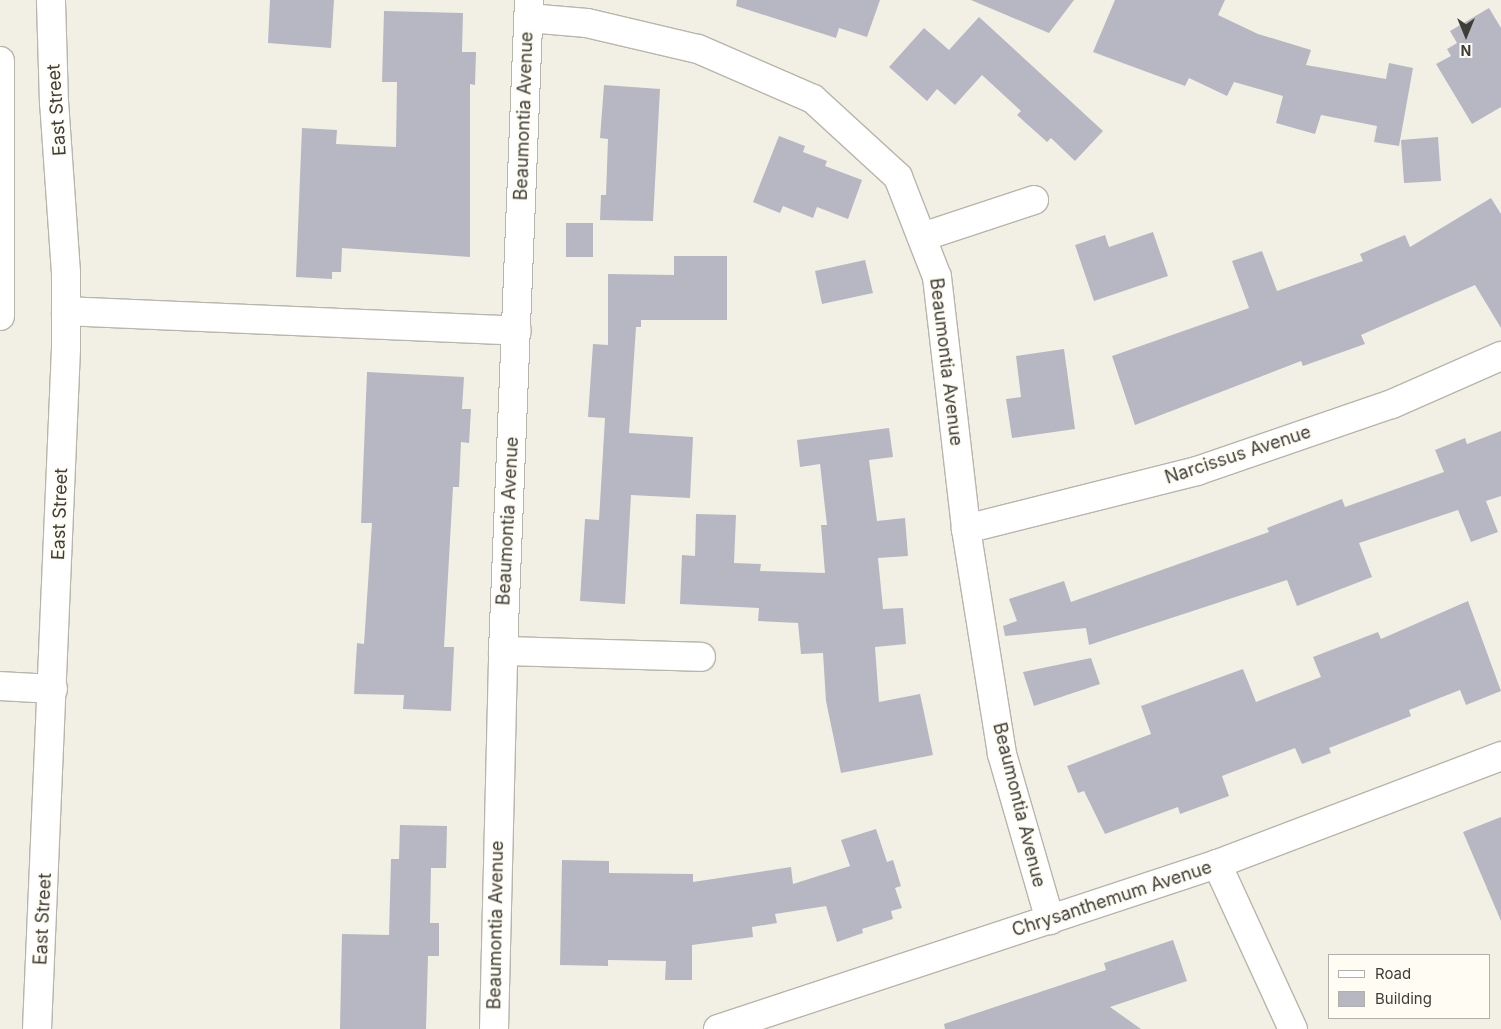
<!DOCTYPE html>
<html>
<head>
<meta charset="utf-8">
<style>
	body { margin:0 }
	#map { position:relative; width:1501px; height:1029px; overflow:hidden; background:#f2f0e4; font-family:Inter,sans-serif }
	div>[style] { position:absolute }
	.building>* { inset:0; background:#b6b7c3 }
	.roads { filter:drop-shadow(1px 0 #b8b5aa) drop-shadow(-1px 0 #b8b5aa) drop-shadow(0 1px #b8b5aa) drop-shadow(0 -1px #b8b5aa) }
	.street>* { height:28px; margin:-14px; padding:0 14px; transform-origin:14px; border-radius:14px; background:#fff }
	.secondary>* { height:28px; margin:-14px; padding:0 14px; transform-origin:14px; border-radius:14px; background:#fff }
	span { translate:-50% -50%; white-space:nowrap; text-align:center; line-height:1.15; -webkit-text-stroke:4px #fffdf3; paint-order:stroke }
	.street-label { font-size:18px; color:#3e3d38 }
	.legend { position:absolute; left:1328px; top:954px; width:162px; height:65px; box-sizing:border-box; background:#fffdf3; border:1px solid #b2b0a8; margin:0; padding:6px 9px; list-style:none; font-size:15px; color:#3e3d38 }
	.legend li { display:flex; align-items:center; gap:10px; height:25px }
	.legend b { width:25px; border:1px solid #b2b0a8 }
	.north { position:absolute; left:1441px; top:10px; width:50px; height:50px; -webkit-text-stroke:4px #fffdf3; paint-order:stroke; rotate:180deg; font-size:14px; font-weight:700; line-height:20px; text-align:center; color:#3e3d38 }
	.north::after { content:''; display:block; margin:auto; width:18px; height:22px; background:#3e3d38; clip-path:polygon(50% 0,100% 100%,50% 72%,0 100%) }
</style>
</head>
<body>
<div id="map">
	<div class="building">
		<div style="clip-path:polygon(270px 0,334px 0,331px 48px,268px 43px)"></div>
		<div style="clip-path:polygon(737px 0,880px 0,867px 37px,839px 28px,836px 38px,736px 6px)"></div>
		<div style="clip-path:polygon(971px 0,1074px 0,1049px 33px)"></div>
		<div style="clip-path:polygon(1115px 0,1225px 0,1218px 15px,1258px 34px,1311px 50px,1306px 65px,1386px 79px,1389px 63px,1413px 68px,1399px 146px,1374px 142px,1377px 126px,1321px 115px,1315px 134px,1276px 123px,1283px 96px,1234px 82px,1227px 96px,1189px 78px,1185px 86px,1093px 52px)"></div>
		<div style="clip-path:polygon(1489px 8px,1501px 28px,1501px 107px,1472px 124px,1436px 64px,1451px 56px,1447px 49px,1457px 43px,1450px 31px)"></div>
		<div style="clip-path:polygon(384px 11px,463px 13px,462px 52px,476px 52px,475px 85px,470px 84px,470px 257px,342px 248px,341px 272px,332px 272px,332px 279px,296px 277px,302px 128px,337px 130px,336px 144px,396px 147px,397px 82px,382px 82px)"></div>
		<div style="clip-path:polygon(979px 17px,1103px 131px,1075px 161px,1051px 138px,1047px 142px,1017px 115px,1021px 111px,982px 75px,955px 105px,937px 89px,927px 101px,889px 67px,924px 28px,949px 50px)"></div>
		<div style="clip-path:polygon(604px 85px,660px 89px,653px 221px,600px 220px,601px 195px,606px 195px,608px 139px,600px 138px)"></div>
		<div style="clip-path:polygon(779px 136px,805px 146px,803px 152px,827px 161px,825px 166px,862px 180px,848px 219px,817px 207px,813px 218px,783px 206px,780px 213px,753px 202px)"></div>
		<div style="clip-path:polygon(1438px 137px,1441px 181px,1404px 183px,1401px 140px)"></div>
		<div style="clip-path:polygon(1491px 198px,1501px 214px,1501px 328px,1475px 285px,1361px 335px,1365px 344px,1303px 366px,1301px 361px,1135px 425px,1112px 356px,1249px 308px,1232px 261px,1262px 251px,1277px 291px,1363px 261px,1360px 254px,1405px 235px,1410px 247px)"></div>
		<div style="clip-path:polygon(566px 223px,593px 223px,593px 257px,566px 257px)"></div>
		<div style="clip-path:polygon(1153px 232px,1168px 276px,1094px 301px,1075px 245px,1105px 235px,1109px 247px)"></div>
		<div style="clip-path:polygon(674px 256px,727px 256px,727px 320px,641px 320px,641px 327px,636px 327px,629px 433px,693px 437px,690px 498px,631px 495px,625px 604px,580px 601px,585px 519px,599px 520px,605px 418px,588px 417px,593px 344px,608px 345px,608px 274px,674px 275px)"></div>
		<div style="clip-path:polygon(865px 260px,873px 293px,822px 304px,815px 271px)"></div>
		<div style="clip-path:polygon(1064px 349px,1075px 429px,1012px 438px,1006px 399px,1021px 397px,1016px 356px)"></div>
		<div style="clip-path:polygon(367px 372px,464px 377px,462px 409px,471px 409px,469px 443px,461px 442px,459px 487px,453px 487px,444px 647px,454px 647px,451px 711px,403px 709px,404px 695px,354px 694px,357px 643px,364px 644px,372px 523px,361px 523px)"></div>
		<div style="clip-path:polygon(889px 428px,893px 457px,869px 460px,877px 521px,905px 518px,908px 556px,878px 558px,883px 609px,903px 608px,906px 644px,875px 647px,879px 702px,920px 694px,933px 755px,841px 773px,826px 701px,823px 653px,801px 654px,798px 623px,758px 621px,759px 608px,680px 604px,682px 555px,695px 556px,696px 514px,736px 515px,734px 563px,761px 564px,760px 571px,825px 573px,821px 525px,827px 525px,820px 464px,800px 467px,797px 440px)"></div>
		<div style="clip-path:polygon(1501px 431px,1501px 496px,1486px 501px,1498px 532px,1471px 542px,1458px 510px,1359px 543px,1372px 577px,1297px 606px,1287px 580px,1089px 645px,1086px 628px,1005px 636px,1003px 626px,1017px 621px,1009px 599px,1064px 581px,1071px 602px,1269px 532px,1267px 528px,1342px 499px,1345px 507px,1444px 472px,1435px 450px,1465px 438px,1467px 444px)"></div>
		<div style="clip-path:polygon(1468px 601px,1501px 691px,1466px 705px,1460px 690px,1409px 710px,1411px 716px,1329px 748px,1331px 753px,1302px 764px,1295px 748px,1222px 776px,1229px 796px,1180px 814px,1178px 807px,1105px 834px,1084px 791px,1078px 793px,1067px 766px,1151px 734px,1141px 706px,1243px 669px,1256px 702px,1321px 677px,1313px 657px,1378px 632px,1381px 639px)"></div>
		<div style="clip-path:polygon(1091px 658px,1100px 684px,1034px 706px,1023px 672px)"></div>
		<div style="clip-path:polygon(1501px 817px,1501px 921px,1463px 832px)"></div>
		<div style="clip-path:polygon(400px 825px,447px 826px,446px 868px,431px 868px,430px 923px,439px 923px,439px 956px,428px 956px,426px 1029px,340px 1029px,342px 934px,389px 935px,391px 859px,399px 859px)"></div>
		<div style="clip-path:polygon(876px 829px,887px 862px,893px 860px,901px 886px,895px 888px,902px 908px,891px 911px,893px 919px,862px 929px,863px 933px,837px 942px,826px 906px,775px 914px,777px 923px,752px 927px,753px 937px,692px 945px,692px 980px,665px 980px,666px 961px,608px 960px,608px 966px,560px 965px,562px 860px,609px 861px,609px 873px,693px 874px,693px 882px,791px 867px,793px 884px,850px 866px,841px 840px)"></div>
		<div style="clip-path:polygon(1173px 940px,1187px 981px,1110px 1007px,1141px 1029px,945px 1029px,944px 1024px,1106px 970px,1104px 963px)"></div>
	</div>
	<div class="roads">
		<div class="street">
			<div style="left:528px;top:18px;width:59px;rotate:4.8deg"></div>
			<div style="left:587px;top:23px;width:114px;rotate:13.2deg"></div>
			<div style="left:698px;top:49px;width:125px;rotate:23.5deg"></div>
			<div style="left:813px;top:99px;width:115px;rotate:42.5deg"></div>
			<div style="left:898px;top:177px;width:107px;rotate:68.7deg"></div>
			<div style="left:937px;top:277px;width:254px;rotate:83.4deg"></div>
			<div style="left:966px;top:529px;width:228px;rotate:80.9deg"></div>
			<div style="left:1002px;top:754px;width:173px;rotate:73.9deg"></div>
			<div style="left:922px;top:237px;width:118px;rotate:-18.3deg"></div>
			<div style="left:66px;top:311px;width:451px;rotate:2.5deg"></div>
			<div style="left:966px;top:529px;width:238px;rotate:-14.1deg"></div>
			<div style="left:1197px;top:471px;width:206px;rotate:-19deg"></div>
			<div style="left:1392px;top:404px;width:119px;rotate:-23.8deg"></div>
			<div style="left:503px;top:651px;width:198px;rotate:1.7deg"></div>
			<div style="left:0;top:686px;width:53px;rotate:3.2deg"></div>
			<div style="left:1217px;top:864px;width:182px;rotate:65.3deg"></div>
			<div style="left:494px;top:1029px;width:378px;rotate:-88.6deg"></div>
			<div style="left:503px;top:651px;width:652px;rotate:-87.71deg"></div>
			<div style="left:718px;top:1029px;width:526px;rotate:-18.3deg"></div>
			<div style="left:1217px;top:864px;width:304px;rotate:-20.8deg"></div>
		</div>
		<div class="secondary">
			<div style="left:0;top:61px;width:255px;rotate:90deg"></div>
			<div style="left:37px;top:1029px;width:682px;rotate:-87.56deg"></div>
			<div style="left:66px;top:348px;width:75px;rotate:-90deg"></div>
			<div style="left:66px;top:273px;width:170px;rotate:-94deg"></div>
			<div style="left:54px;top:103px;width:103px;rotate:-91.7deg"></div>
		</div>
	</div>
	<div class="street-label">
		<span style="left:57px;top:110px;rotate:-94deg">East Street</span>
		<span style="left:524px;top:116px;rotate:-88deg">Beaumontia Avenue</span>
		<span style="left:946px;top:362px;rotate:83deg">Beaumontia Avenue</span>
		<span style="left:1238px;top:455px;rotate:-18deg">Narcissus Avenue</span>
		<span style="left:60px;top:514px;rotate:-88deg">East Street</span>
		<span style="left:508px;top:521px;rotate:-87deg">Beaumontia Avenue</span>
		<span style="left:1019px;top:805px;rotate:76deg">Beaumontia Avenue</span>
		<span style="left:1112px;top:899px;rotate:-18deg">Chrysanthemum Avenue</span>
		<span style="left:43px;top:919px;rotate:-87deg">East Street</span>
		<span style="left:496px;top:925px;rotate:-89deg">Beaumontia Avenue</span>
	</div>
	<ul class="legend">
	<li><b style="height:6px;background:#fff"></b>Road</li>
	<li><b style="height:14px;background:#b6b7c3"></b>Building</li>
	</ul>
	<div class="north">N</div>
</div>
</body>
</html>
